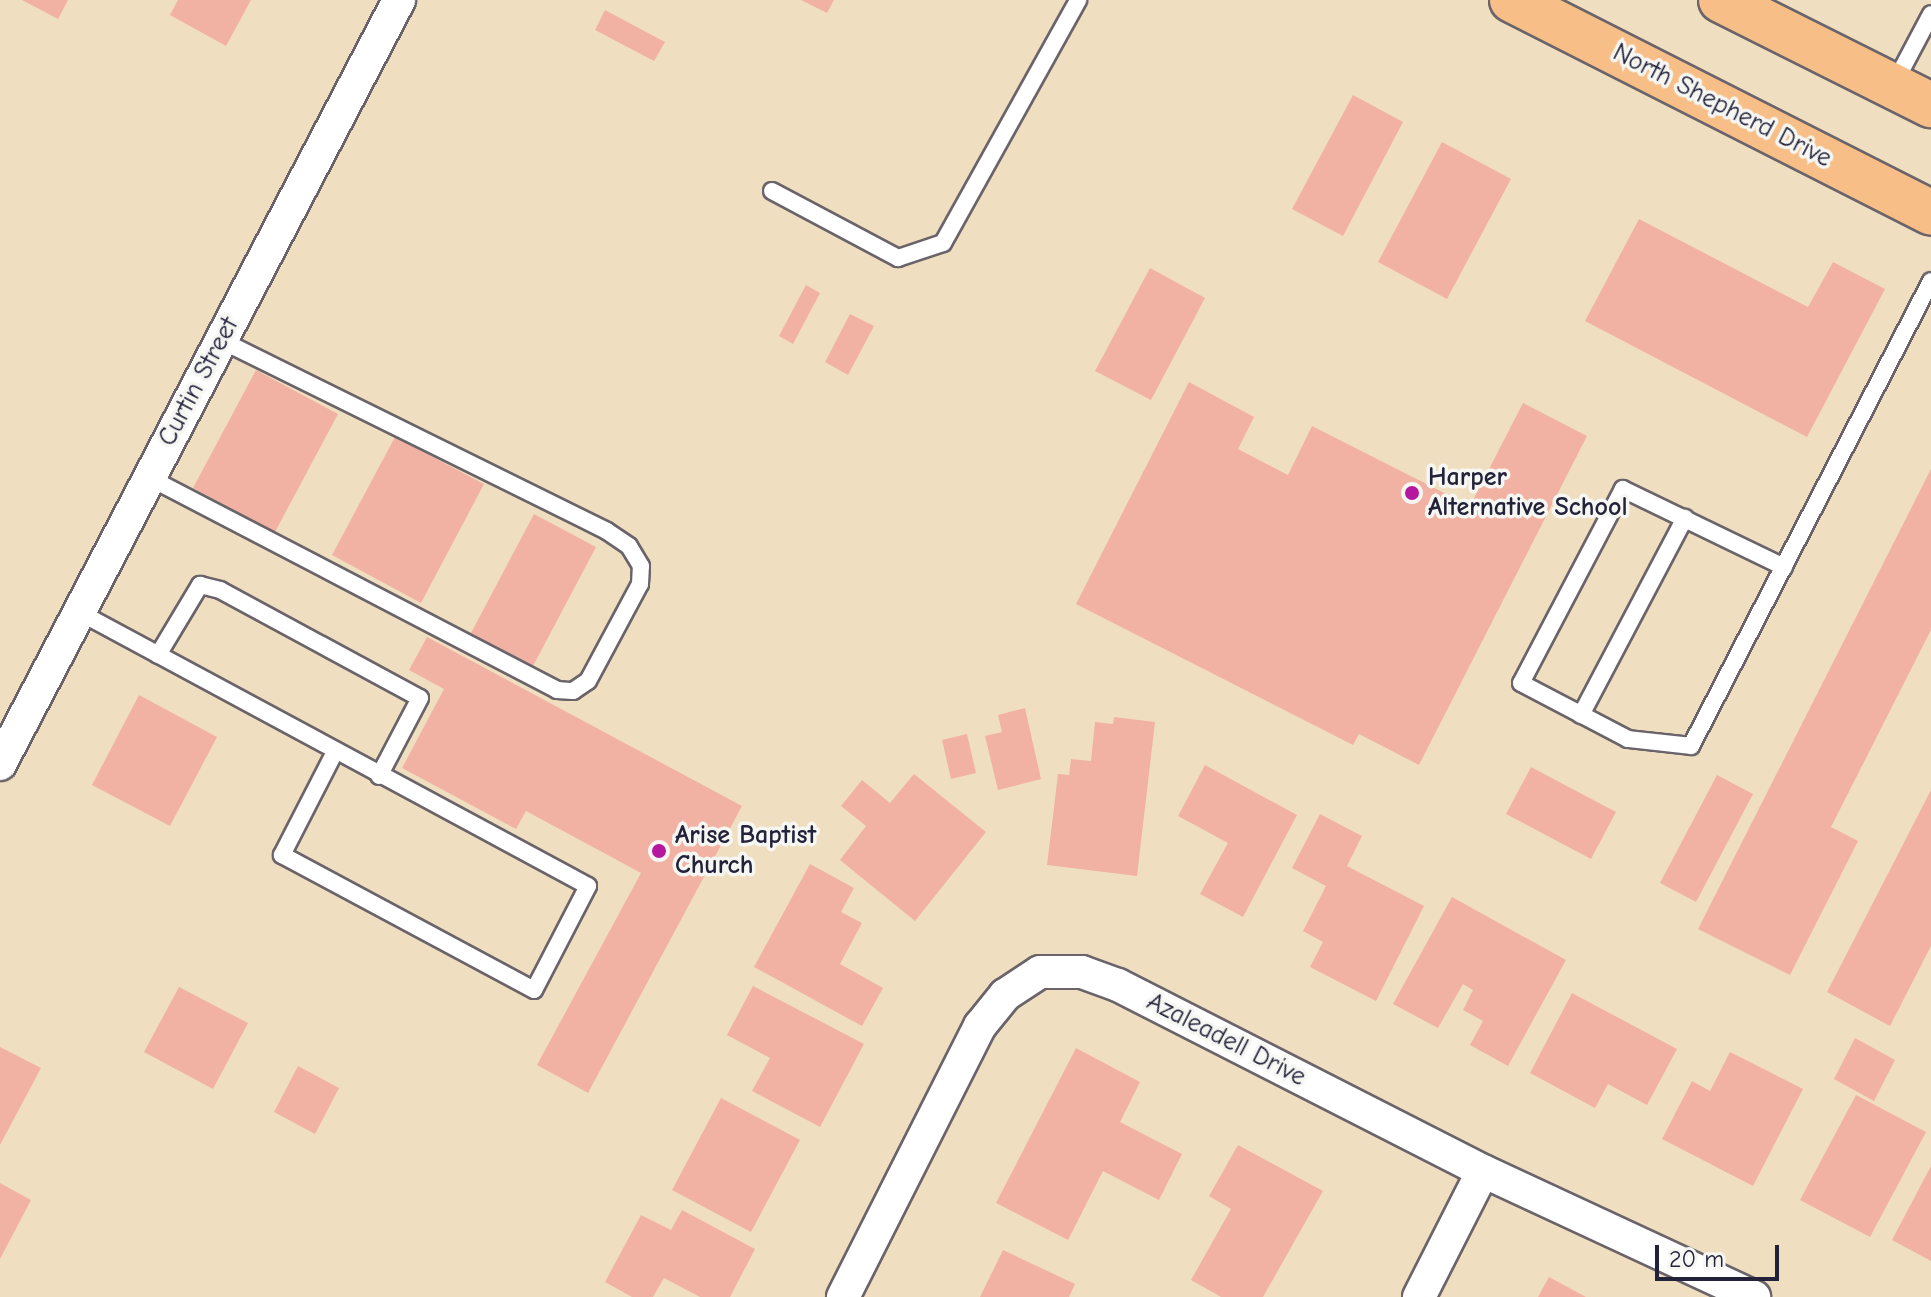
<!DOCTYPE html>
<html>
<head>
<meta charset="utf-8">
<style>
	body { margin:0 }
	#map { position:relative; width:1931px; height:1297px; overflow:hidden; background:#efdfc0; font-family:"Comic Neue",sans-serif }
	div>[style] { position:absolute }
	.building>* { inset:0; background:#f2b2a3 }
	.roads { filter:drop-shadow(2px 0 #6a646a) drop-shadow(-2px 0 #6a646a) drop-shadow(0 2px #6a646a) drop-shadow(0 -2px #6a646a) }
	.lane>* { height:16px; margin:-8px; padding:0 8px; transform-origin:8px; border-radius:8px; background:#fff }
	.street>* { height:32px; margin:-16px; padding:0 16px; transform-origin:16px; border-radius:16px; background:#fff }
	.primary>* { height:44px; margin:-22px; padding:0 22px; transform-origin:22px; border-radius:22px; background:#f7be87 }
	.dots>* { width:22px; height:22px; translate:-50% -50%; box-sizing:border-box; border:4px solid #f6f6f2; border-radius:50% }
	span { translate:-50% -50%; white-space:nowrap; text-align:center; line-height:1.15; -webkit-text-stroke:7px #f6f6f2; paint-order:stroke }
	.street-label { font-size:26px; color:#22223b }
	.poi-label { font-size:26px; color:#22223b; font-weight:700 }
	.left { translate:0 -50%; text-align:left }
	.scale { position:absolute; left:1655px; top:1245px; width:124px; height:36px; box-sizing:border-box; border:4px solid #22223b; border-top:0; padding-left:10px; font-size:24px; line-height:28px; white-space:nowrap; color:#22223b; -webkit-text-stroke:6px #f6f6f2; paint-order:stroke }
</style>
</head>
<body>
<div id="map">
	<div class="building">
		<div style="clip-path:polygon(22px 0,68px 0,58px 19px)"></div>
		<div style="clip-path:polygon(178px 0,251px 0,226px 46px,170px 15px)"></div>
		<div style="clip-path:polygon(801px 0,834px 0,827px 13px)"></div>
		<div style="clip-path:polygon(605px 10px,665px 42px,654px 61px,595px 30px)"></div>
		<div style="clip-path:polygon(1353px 95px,1403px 122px,1343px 236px,1292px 209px)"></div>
		<div style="clip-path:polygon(1442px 142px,1511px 179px,1447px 299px,1378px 262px)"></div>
		<div style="clip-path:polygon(1639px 219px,1808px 307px,1833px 262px,1885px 289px,1807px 437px,1585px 321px)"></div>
		<div style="clip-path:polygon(1150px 268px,1205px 298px,1151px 400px,1095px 371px)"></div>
		<div style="clip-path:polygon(806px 285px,820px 293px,793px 344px,779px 336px)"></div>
		<div style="clip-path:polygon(850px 314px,874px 326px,848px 375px,825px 362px)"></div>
		<div style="clip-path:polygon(256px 370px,338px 414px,275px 532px,193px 488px)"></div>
		<div style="clip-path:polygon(1189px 382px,1254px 417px,1238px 449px,1288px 475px,1312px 426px,1470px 506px,1523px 403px,1587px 436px,1419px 765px,1359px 734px,1353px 745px,1076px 604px)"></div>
		<div style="clip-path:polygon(395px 437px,484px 484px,421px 603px,332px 555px)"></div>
		<div style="clip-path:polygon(1931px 469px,1931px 630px,1831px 827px,1858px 841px,1790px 975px,1698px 929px)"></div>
		<div style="clip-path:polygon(534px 514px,596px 547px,533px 666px,471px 633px)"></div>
		<div style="clip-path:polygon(427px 637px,742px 806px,588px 1093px,537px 1065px,641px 873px,526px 811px,516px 829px,402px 768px,444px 689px,409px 670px)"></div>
		<div style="clip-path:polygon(139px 695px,217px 737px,170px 826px,92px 785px)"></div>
		<div style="clip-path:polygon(1025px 708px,1041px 779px,998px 790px,985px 736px,1002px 732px,998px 715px)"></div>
		<div style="clip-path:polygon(1114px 717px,1155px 722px,1137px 876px,1047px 865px,1058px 774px,1069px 775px,1071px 759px,1091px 761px,1095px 722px,1113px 724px)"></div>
		<div style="clip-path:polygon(967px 734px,976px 773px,951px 779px,942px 740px)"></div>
		<div style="clip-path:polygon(1205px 765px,1297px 815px,1243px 917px,1200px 894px,1228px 843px,1178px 816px)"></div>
		<div style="clip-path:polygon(1531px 767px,1616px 812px,1591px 859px,1506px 814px)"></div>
		<div style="clip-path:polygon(914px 774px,986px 832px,915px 921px,840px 860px,866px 826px,841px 806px,862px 780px,890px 803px)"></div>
		<div style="clip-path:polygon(1717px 775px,1753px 794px,1696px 902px,1660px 883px)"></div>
		<div style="clip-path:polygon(1931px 790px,1931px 946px,1890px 1026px,1827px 992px)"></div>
		<div style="clip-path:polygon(1320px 814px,1362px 836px,1347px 866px,1424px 906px,1376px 1001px,1310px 967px,1323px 942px,1303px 931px,1326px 886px,1292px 868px)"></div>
		<div style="clip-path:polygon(810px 864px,854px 888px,841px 912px,862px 923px,840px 964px,883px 988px,862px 1026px,754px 967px)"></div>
		<div style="clip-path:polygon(1452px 897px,1566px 960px,1508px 1066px,1470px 1045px,1483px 1021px,1463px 1010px,1473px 990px,1463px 984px,1438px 1028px,1393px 1004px)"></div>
		<div style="clip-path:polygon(753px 986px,864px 1044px,820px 1127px,752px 1091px,770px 1058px,727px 1035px)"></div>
		<div style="clip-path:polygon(179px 987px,248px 1023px,213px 1089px,144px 1052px)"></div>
		<div style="clip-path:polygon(1572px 993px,1677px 1049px,1647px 1105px,1608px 1084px,1595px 1108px,1530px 1073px)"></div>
		<div style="clip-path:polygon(1855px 1038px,1895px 1060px,1874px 1101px,1834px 1079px)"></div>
		<div style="clip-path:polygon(0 1047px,41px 1068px,0 1145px)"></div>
		<div style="clip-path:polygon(1076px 1048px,1140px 1082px,1120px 1122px,1182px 1154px,1159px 1200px,1103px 1171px,1068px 1240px,996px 1203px)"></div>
		<div style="clip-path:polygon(1730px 1052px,1803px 1089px,1753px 1186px,1662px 1139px,1692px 1081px,1710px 1091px)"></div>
		<div style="clip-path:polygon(298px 1066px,339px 1088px,315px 1134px,274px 1112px)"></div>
		<div style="clip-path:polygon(1856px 1095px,1926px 1132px,1870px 1237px,1800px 1200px)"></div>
		<div style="clip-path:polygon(721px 1098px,800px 1140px,751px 1232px,672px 1190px)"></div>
		<div style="clip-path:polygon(1238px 1145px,1323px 1191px,1263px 1297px,1221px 1297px,1191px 1280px,1231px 1209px,1209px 1196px)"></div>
		<div style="clip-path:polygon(1931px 1166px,1931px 1261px,1892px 1240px)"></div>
		<div style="clip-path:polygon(0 1183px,31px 1200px,0 1259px)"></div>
		<div style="clip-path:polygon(682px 1210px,755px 1249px,730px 1297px,700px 1297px,664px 1278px,653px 1297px,632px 1297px,605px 1282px,641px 1215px,671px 1230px)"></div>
		<div style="clip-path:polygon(1003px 1250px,1075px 1284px,1069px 1297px,980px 1297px)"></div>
		<div style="clip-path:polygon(1549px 1277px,1586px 1297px,1538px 1297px)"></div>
	</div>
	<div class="roads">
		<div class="lane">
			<div style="left:1894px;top:84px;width:79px;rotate:-62.1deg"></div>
			<div style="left:772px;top:191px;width:143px;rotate:28deg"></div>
			<div style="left:898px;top:258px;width:47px;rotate:-18.4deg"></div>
			<div style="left:943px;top:243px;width:278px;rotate:-60.9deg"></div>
			<div style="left:150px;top:478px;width:459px;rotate:27.5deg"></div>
			<div style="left:557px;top:690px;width:16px;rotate:4deg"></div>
			<div style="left:573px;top:691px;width:18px;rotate:-34deg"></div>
			<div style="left:588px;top:681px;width:110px;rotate:-61.8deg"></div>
			<div style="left:640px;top:584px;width:18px;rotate:-87deg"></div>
			<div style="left:641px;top:566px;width:23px;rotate:-121deg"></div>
			<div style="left:629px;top:546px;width:27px;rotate:-146deg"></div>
			<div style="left:607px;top:531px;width:431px;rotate:-153.7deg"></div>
			<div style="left:1784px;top:567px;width:179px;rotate:-154.2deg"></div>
			<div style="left:1623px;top:489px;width:219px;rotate:117.7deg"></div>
			<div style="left:1521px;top:683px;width:121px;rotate:27.6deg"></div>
			<div style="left:1628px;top:739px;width:63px;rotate:6.3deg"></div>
			<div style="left:1691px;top:746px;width:523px;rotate:-62.7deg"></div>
			<div style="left:79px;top:612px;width:578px;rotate:28.29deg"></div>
			<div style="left:588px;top:886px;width:117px;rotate:117.4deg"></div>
			<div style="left:534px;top:990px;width:286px;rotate:-151.8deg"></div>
			<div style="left:282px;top:855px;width:116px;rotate:-62.8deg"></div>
			<div style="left:158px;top:655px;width:82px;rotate:-59deg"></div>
			<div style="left:200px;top:585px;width:21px;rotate:14deg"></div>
			<div style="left:220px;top:590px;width:227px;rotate:28.4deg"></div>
			<div style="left:420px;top:698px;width:88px;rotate:117.7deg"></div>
			<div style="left:1581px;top:715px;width:223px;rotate:-62.2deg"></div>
		</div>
		<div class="street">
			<div style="left:0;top:764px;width:862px;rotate:-62.42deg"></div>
			<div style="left:843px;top:1297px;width:304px;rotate:-63.2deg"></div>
			<div style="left:980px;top:1026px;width:40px;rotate:-51deg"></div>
			<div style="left:1005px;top:995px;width:42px;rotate:-33.3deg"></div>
			<div style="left:1040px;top:972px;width:42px"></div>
			<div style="left:1082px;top:972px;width:38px;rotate:20deg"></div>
			<div style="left:1118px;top:985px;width:410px;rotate:27deg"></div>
			<div style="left:1483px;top:1171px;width:299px;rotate:24.9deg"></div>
			<div style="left:1419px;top:1297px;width:141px;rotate:-63.1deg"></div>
		</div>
		<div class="primary">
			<div style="left:1512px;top:0;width:470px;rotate:26.9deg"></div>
			<div style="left:1721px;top:0;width:235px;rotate:26.6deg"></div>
		</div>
	</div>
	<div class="dots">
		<div style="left:1412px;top:493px;background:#b5179e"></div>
		<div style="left:659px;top:851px;background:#b5179e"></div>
	</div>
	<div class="street-label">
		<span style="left:1722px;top:106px;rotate:27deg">North Shepherd Drive</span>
		<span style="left:199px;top:382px;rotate:-62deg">Curtin Street</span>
		<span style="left:1226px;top:1040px;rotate:27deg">Azaleadell Drive</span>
	</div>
	<div class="poi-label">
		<span class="left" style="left:1428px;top:493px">Harper<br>Alternative School</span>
		<span class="left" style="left:675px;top:851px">Arise Baptist<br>Church</span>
	</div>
	<div class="scale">20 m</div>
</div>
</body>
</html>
